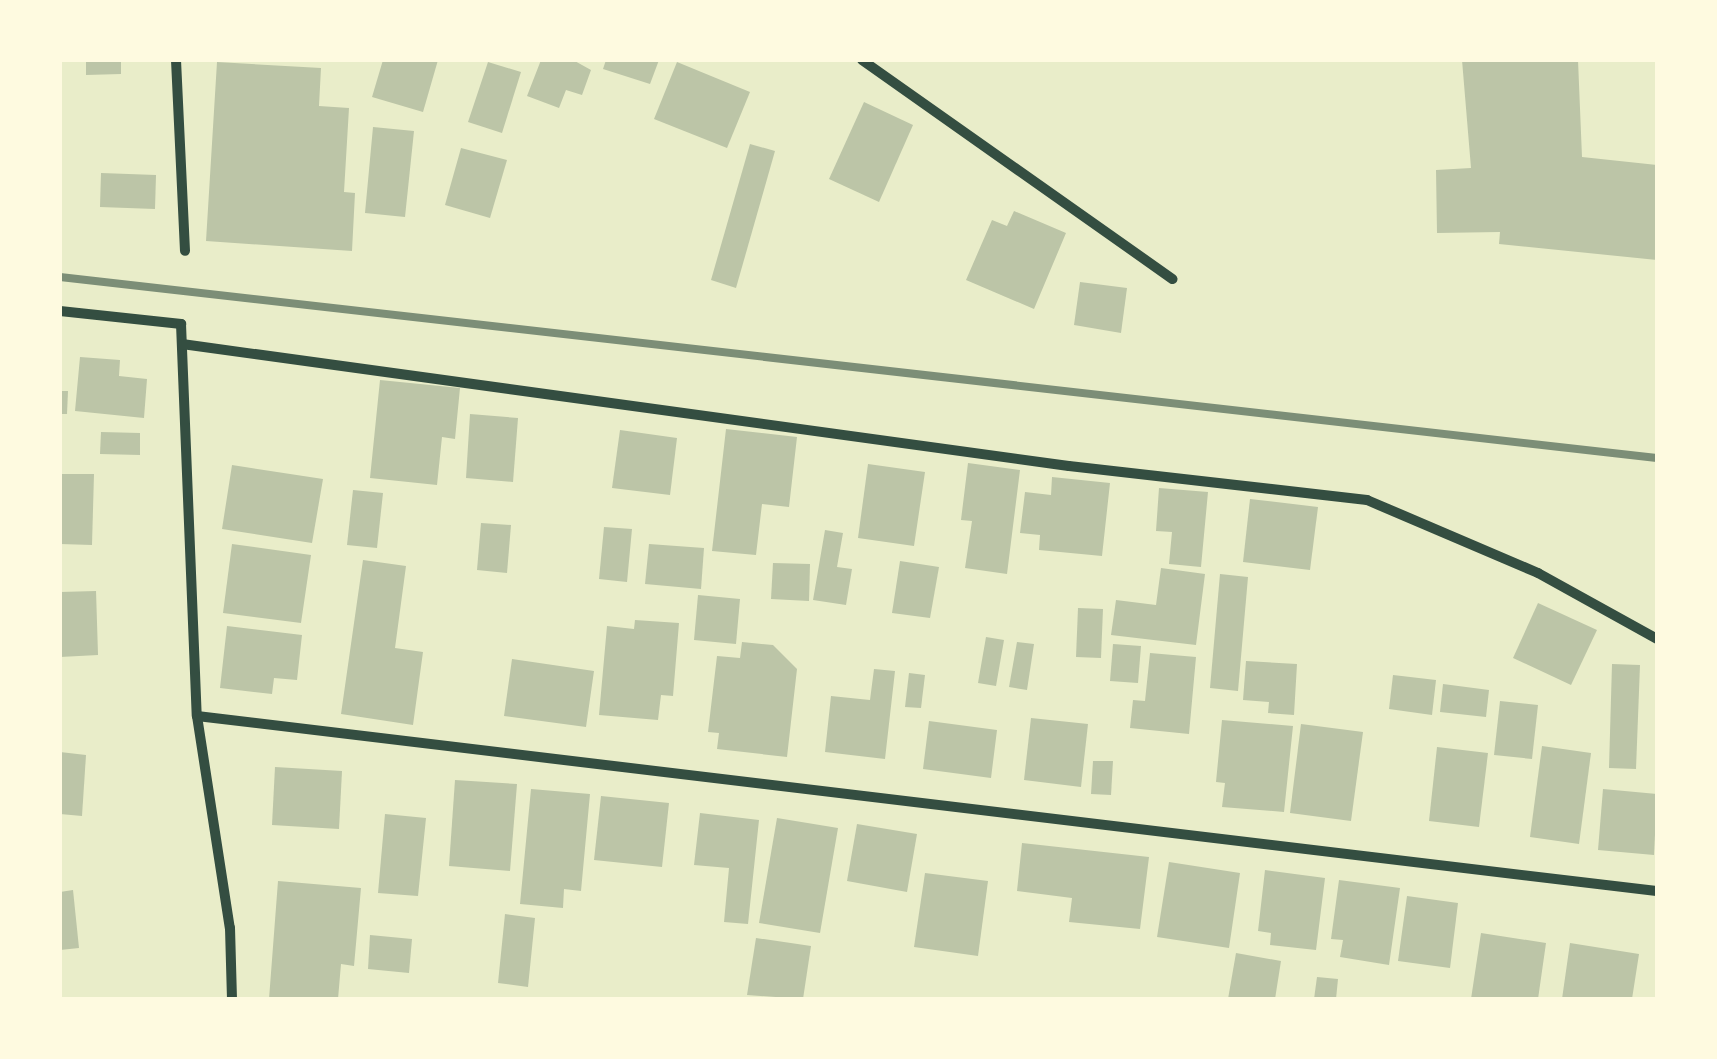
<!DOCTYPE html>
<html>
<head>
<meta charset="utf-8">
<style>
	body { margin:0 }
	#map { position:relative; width:1717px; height:1059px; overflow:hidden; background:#e9edc9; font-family:Helvetica,sans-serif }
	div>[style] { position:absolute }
	.building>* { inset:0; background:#bcc5a7 }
	.minor>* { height:10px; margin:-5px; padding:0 5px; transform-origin:5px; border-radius:5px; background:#344e41 }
	.rail>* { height:8px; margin:-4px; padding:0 4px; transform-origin:4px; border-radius:4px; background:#7c8e77 }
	span { translate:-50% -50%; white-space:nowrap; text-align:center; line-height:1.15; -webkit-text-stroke:10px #fefae0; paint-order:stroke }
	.frame { position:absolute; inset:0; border:62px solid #fefae0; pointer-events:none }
</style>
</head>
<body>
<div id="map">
	<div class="building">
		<div style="clip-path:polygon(86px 60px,121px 60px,121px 74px,86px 75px)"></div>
		<div style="clip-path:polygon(383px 60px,438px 60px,423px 112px,372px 97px)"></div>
		<div style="clip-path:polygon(541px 60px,573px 60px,591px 70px,582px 95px,566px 90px,559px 108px,527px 96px)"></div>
		<div style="clip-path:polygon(606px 60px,659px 60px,650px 84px,603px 69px)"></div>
		<div style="clip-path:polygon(1462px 60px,1578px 60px,1582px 157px,1657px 165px,1657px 260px,1499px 244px,1500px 232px,1437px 233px,1436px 170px,1471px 168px)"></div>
		<div style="clip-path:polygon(217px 62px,321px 68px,319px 106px,349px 108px,344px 192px,355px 193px,352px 251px,206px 241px)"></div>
		<div style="clip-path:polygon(488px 62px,521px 72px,502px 133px,468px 122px)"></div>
		<div style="clip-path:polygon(677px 62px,750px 92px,727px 148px,654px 119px)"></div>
		<div style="clip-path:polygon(864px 102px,913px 125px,879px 202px,829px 179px)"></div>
		<div style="clip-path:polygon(373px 127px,414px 131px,405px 217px,365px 213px)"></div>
		<div style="clip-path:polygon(750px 144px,775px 151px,736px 288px,711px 280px)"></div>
		<div style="clip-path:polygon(461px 148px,507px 160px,490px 218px,445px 205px)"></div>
		<div style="clip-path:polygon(101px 173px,156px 175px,155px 209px,100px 207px)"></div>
		<div style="clip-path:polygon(1014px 211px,1066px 233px,1034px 309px,966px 280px,992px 220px,1007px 226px)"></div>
		<div style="clip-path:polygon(1080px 282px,1127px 288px,1121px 333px,1074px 325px)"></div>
		<div style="clip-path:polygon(80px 357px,120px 360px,119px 376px,147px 379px,144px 418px,75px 411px)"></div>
		<div style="clip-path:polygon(380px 380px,460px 388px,455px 439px,442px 437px,437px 485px,370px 478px)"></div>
		<div style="clip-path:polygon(60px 391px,68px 391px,67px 414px,60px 414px)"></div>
		<div style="clip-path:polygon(470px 414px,518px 418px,513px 482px,466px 478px)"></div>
		<div style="clip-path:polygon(726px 429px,797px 437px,789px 507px,762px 504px,756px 555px,712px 551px)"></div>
		<div style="clip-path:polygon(620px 430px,677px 438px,670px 495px,612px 488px)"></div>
		<div style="clip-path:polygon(101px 432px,140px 433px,140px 455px,100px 454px)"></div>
		<div style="clip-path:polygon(968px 463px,1020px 470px,1007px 574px,965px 568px,972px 521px,961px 520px)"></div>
		<div style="clip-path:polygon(868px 464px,925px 472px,914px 546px,858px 538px)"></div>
		<div style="clip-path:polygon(232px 465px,323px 479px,312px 543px,222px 529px)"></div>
		<div style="clip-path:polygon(60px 474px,94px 474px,92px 545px,60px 544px)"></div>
		<div style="clip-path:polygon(1052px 477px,1110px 483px,1102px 556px,1039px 550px,1040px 535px,1020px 533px,1025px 492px,1051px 495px)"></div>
		<div style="clip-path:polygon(1159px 488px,1208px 492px,1201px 567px,1169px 564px,1172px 532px,1156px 531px)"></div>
		<div style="clip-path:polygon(353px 490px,383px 493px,377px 548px,347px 545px)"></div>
		<div style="clip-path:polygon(1250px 499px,1318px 507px,1310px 570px,1243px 562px)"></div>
		<div style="clip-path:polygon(481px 523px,511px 525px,507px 573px,477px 570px)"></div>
		<div style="clip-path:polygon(604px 527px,632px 529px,627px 582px,599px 579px)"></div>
		<div style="clip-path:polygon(825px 530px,843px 533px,837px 567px,852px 569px,846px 605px,813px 600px)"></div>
		<div style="clip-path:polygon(232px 544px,311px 555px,301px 623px,223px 613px)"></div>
		<div style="clip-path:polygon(649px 544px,704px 548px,701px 589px,645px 584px)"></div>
		<div style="clip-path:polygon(363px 560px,406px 566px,395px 648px,423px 652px,413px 725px,341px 714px)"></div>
		<div style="clip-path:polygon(900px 561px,939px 567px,930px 618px,892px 613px)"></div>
		<div style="clip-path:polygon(773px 563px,810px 564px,809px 601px,771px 599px)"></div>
		<div style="clip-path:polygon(1161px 568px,1205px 574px,1196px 645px,1111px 635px,1116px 600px,1156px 605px)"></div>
		<div style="clip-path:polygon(1220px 574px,1248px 577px,1238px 691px,1210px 688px)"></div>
		<div style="clip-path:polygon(96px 591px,98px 655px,60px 657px,60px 592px)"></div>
		<div style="clip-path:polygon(698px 595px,740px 599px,736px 644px,694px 640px)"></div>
		<div style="clip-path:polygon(1538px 603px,1597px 630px,1571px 685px,1513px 658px)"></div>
		<div style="clip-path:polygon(1078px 608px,1103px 609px,1101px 658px,1076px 657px)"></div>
		<div style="clip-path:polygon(635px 620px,679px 623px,673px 696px,661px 695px,658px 720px,599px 715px,607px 626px,634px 629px)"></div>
		<div style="clip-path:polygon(227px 626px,302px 635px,297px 680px,274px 678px,272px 694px,220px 688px)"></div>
		<div style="clip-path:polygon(986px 637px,1004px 640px,996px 686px,978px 683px)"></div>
		<div style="clip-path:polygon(742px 642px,773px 645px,797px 669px,787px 757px,717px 749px,719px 733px,708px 732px,717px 656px,740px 658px)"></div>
		<div style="clip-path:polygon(1017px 642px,1034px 644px,1027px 690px,1009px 687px)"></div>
		<div style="clip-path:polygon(1113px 644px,1141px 646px,1138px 683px,1110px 681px)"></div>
		<div style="clip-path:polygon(1150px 653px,1196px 657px,1189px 734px,1130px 728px,1133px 700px,1145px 701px)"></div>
		<div style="clip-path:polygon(512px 659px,594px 671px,586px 727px,504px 716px)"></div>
		<div style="clip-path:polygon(1246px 661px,1297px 664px,1294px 715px,1268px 713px,1269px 702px,1243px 700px)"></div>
		<div style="clip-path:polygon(1612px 664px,1640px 665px,1636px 769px,1609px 768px)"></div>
		<div style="clip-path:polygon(874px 669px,895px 671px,885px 759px,825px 752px,831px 696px,870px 700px)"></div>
		<div style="clip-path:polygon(909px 673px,925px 675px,921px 708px,905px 707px)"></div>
		<div style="clip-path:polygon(1393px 675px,1436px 680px,1432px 715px,1389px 709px)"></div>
		<div style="clip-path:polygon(1443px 684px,1489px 690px,1486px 717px,1440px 712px)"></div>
		<div style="clip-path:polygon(1500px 701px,1538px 705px,1532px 759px,1494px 755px)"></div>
		<div style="clip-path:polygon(1031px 718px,1088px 724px,1081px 787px,1024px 780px)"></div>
		<div style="clip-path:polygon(1222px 720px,1293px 726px,1284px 812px,1222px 807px,1225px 783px,1216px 782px)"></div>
		<div style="clip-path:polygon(929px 721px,997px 730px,991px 778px,923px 769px)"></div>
		<div style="clip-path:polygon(1301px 724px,1363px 732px,1351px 821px,1290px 813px)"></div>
		<div style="clip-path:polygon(1542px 746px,1591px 753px,1579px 844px,1530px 837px)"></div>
		<div style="clip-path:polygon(1437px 747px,1488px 753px,1479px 827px,1429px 821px)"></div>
		<div style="clip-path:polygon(60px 752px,86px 755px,82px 816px,60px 814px)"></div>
		<div style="clip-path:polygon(1093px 761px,1113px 761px,1111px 795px,1091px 794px)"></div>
		<div style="clip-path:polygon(275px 767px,342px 771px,339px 829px,272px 825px)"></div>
		<div style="clip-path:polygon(455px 780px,517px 784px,510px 871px,449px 866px)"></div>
		<div style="clip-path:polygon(531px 789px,590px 794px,581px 891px,564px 889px,563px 908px,520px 904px)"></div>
		<div style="clip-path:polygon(1603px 789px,1657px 794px,1654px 855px,1598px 850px)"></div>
		<div style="clip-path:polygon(601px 796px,669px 803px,662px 867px,594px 860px)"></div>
		<div style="clip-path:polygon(700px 813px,759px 820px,748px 924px,724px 922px,729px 868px,694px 865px)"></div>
		<div style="clip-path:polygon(385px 814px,426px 818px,418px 896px,378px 893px)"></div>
		<div style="clip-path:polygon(777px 818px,838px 828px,820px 933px,759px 923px)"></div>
		<div style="clip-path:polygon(857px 824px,917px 834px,907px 892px,847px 881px)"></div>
		<div style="clip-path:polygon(1022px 843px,1149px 857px,1140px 929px,1069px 922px,1072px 898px,1017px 891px)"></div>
		<div style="clip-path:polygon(1169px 862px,1240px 873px,1229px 948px,1157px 937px)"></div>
		<div style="clip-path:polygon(1265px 870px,1325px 878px,1316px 950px,1270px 945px,1271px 933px,1258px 931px)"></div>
		<div style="clip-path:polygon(925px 873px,988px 881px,978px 956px,914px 947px)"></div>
		<div style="clip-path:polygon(1339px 880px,1400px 888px,1389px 965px,1340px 957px,1343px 940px,1331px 939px)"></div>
		<div style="clip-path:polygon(278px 881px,361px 888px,354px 966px,341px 964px,338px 999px,269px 999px)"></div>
		<div style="clip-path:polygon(73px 890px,79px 948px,60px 950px,60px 892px)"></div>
		<div style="clip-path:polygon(1407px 896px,1458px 903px,1450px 968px,1398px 961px)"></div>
		<div style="clip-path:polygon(505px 914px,535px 918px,528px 987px,498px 983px)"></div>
		<div style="clip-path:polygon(1481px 933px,1546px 943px,1538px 999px,1471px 999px)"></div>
		<div style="clip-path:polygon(370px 935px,412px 939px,409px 973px,368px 969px)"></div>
		<div style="clip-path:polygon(756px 938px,811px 946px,803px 999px,747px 995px)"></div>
		<div style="clip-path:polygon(1570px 943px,1639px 954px,1632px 999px,1562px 999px)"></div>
		<div style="clip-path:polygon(1236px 953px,1281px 961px,1275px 999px,1228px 999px)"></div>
		<div style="clip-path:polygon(1317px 977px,1338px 979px,1336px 999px,1314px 999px)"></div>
	</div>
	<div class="minor">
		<div style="left:176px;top:60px;width:191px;rotate:87.3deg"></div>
		<div style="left:862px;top:60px;width:380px;rotate:35.2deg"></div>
		<div style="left:60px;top:311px;width:122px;rotate:6.1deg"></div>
		<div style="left:181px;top:324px;width:392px;rotate:87.7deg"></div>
		<div style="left:197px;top:716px;width:215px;rotate:81.2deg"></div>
		<div style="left:230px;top:928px;width:71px;rotate:88.4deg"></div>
		<div style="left:182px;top:344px;width:895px;rotate:7.83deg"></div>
		<div style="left:1069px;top:466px;width:300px;rotate:6.5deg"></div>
		<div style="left:1367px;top:500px;width:186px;rotate:23.1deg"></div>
		<div style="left:1538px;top:573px;width:136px;rotate:29deg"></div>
		<div style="left:197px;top:716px;width:1470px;rotate:6.84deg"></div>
	</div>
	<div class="rail">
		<div style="left:60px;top:277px;width:1607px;rotate:6.47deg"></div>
	</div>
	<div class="frame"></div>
</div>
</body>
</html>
